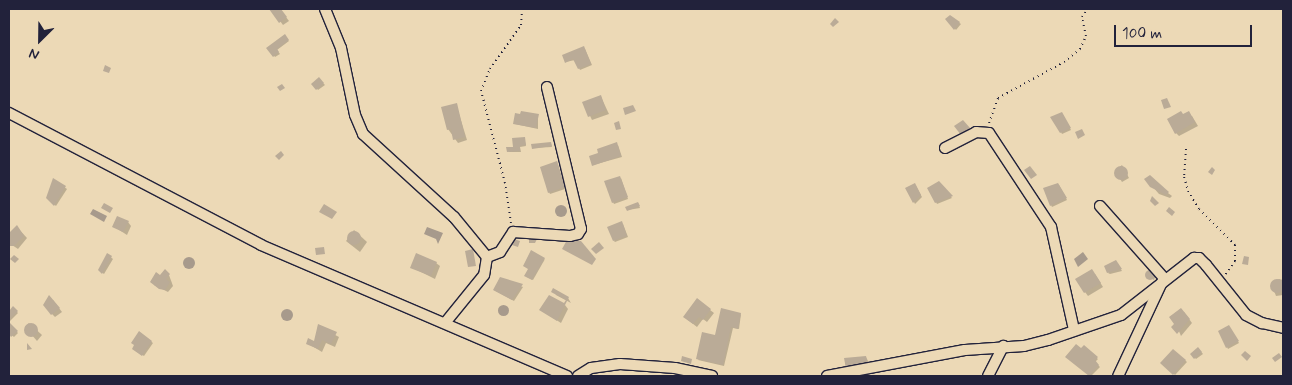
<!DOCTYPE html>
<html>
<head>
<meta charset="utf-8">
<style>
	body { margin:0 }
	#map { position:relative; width:1292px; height:385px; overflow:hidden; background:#ecd9b6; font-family:Mynerve,sans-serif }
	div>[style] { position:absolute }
	.water>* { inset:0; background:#a79a8c }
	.round { border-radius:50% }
	.shadow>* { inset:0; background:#0003 }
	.building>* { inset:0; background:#baab97 }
	.path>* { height:2px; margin-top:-1px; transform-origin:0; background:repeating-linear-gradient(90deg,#22223b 0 1px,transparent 0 5px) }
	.roads { filter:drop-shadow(1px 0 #22223b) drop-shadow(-1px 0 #22223b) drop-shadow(0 1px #22223b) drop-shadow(0 -1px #22223b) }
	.minor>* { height:10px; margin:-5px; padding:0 5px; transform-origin:5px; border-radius:5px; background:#ecd9b6 }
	span { translate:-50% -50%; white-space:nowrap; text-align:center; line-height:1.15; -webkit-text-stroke:4px #ecd9b6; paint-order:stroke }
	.frame { position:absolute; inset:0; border:10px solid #22223b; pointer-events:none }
	.north { position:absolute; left:15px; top:15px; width:50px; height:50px; -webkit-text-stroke:4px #ecd9b6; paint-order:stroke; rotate:203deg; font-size:14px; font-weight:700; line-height:20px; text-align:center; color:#22223b }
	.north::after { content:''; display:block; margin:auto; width:18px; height:22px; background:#22223b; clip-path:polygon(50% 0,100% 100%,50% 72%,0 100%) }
	.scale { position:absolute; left:1114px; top:25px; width:138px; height:22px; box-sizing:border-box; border:2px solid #22223b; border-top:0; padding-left:6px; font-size:15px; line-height:18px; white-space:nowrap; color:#22223b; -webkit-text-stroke:4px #ecd9b6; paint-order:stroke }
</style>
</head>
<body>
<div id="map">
	<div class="water">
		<div class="round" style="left:555px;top:205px;width:12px;height:12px"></div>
		<div style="clip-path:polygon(93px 209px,107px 216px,104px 222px,90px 214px)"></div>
		<div style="clip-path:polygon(427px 227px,443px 233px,438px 244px,436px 239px,424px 234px)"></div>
		<div style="clip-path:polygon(1083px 252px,1088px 259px,1078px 267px,1074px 259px)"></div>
		<div class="round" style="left:183px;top:257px;width:12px;height:12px"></div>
		<div class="round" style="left:497.5px;top:304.5px;width:11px;height:11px"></div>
		<div class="round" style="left:281px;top:309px;width:12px;height:12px"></div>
	</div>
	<div class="shadow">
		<div style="clip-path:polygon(271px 9px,280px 9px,289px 21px,283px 25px)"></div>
		<div style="clip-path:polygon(950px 17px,961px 24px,956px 30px,947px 19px)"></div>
		<div style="clip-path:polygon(284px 36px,289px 41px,277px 50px,280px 54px,275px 57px,268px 48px)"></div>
		<div style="clip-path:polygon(585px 49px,592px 65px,580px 70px,575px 60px,566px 62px)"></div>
		<div style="clip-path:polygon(319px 79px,325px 85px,318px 90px,313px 84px)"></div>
		<div style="clip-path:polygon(601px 97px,609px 114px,592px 120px,584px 103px)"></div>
		<div style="clip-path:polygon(456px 104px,467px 140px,458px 143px,448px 129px)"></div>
		<div style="clip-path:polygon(538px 115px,538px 129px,515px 124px)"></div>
		<div style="clip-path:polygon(1063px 115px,1071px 130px,1062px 134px,1061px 132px)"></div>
		<div style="clip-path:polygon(1184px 115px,1192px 116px,1198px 126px,1179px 136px,1176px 133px)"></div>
		<div style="clip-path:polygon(524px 138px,526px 146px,520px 147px,521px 152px,508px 152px)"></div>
		<div style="clip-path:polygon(551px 144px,552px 147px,533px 148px)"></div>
		<div style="clip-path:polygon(618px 145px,622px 157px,593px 165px)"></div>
		<div style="clip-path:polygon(557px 162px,565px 189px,550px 194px,549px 192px)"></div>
		<div style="clip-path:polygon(1122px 165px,1129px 178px,1122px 182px,1115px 171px)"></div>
		<div style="clip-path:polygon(621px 178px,628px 199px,614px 204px,613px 202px)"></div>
		<div style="clip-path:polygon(1146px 179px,1168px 193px,1172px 196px,1170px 198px,1159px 194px)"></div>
		<div style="clip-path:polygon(54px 180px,67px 189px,56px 206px,47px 198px)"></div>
		<div style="clip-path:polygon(938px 183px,952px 198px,937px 204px,936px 202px)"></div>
		<div style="clip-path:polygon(1059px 185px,1067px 200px,1052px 207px,1051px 205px)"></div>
		<div style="clip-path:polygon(916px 186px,922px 197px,915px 204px,907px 188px)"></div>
		<div style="clip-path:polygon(638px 203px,640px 208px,628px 210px)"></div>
		<div style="clip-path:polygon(128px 222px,131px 226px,127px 235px,113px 226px)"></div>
		<div style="clip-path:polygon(623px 224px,628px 237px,615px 242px,614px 241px)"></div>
		<div style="clip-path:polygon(17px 227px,27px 238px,18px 249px,9px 243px,9px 235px)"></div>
		<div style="clip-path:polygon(354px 230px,367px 242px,360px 252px,346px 241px)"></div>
		<div style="clip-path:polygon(108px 255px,113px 259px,104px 274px,99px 270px)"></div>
		<div style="clip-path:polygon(545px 259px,533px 280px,527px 277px,529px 269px)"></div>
		<div style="clip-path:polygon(436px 263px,440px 266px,435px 279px,411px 267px)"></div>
		<div style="clip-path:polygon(1117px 263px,1122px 271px,1110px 274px,1108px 273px)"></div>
		<div style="clip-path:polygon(1150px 271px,1155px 277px,1154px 280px,1147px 276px)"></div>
		<div style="clip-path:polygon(1095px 274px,1103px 287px,1088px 296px,1085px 292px)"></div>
		<div style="clip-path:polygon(169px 275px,173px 286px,168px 292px,154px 285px,161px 277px)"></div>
		<div style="clip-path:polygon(500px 278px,523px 287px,514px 301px,494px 290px)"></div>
		<div style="clip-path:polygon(1279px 279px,1283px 280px,1283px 295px,1276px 296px,1271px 283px)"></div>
		<div style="clip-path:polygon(554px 290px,568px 298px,571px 303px,556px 295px)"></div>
		<div style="clip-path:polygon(53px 300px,62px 312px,55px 317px,52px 314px)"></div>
		<div style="clip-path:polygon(697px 300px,714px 313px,707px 322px,703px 319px,697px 327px,688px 320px)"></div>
		<div style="clip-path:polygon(565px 305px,568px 309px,561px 323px,541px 310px)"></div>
		<div style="clip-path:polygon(13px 308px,18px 313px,9px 322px,9px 313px)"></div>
		<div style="clip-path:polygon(1184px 312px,1192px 323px,1181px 336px,1176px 324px)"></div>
		<div style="clip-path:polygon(741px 314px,739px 329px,733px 328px,724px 366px,698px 360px,716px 337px)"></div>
		<div style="clip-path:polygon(29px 323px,42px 335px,37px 341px,25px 327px)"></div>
		<div style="clip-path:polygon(9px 324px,18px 333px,14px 337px,9px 333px)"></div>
		<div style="clip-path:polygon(318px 326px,339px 337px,335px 347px,326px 343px,322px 352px,307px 343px,315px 343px)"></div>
		<div style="clip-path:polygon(1230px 328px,1239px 343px,1228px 349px,1227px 347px)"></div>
		<div style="clip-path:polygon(139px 333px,153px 343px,144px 356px,135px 350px)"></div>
		<div style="clip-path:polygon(1084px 347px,1098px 359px,1095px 362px,1100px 367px,1091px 376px,1067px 357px)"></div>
		<div style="clip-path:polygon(1198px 348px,1203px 354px,1196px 359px,1191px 354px)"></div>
		<div style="clip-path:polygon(1174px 351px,1187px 362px,1175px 375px,1162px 363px)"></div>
		<div style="clip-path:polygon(866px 357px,873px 371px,847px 369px)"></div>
	</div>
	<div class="building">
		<div style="clip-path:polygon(269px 9px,281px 9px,287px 17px,279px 23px)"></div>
		<div style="clip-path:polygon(950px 15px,960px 22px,954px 30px,945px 19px)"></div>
		<div style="clip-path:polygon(835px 18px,839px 22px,833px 27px,830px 24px)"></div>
		<div style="clip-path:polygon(285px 34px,289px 40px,277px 49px,279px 52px,273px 57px,266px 48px)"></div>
		<div style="clip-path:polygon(584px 46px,591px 64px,578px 69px,573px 59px,565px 63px,562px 55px)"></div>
		<div style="clip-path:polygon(105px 65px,111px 68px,109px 73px,103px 71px)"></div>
		<div style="clip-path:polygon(319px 77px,324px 83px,316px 90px,311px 84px)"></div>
		<div style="clip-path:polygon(282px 84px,285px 88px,280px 91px,277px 87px)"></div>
		<div style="clip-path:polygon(601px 95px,606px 110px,588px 117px,582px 102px)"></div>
		<div style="clip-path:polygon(1167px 98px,1171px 107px,1164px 109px,1161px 100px)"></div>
		<div style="clip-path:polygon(457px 103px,465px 137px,453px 140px,451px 129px,447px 130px,441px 107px)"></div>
		<div style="clip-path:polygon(633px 105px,636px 111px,625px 115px,623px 108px)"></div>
		<div style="clip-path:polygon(521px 111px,539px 114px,536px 128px,513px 124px,515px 113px,520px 114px)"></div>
		<div style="clip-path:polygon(1181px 111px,1183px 114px,1189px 111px,1195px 122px,1175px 134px,1167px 119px)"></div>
		<div style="clip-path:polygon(1062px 112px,1071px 128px,1060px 133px,1050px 117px)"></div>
		<div style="clip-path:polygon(963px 120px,970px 128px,961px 135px,954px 126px)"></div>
		<div style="clip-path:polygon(619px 121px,621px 129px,616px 130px,614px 123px)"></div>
		<div style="clip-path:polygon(1082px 129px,1085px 135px,1078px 139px,1075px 132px)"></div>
		<div style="clip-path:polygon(525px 137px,526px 145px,520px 146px,520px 151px,507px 152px,506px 147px,513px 147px,512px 138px)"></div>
		<div style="clip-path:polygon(551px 142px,552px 146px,532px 149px,531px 144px)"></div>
		<div style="clip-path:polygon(617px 142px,621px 156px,592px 166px,589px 156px,598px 153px,597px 149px)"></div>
		<div style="clip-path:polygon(281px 151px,284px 155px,279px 160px,275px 156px)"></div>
		<div style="clip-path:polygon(557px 161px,565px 187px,548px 193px,540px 167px)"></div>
		<div style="clip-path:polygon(1030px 166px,1037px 175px,1031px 179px,1024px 170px)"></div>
		<div class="round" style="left:1114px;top:166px;width:14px;height:14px"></div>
		<div style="clip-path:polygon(1212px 167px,1215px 170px,1212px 175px,1208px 172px)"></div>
		<div style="clip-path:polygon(1150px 175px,1169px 192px,1166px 195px,1150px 187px,1144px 179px)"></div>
		<div style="clip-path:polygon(620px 176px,628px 197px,612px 203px,604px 181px)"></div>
		<div style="clip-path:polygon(53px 178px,66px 186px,54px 206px,46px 198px)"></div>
		<div style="clip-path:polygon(939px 181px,953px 196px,935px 203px,927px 188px)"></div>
		<div style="clip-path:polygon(915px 183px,921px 195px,913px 203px,905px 188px)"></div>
		<div style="clip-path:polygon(1058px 183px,1067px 198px,1050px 206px,1043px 188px)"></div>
		<div style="clip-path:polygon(1152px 196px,1159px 203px,1155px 206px,1150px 201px)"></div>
		<div style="clip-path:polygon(638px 202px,640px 206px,627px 211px,625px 207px)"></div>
		<div style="clip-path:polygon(104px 203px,113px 208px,110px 213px,101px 208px)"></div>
		<div style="clip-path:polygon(324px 204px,337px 212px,332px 219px,319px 212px)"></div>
		<div style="clip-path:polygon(1169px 207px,1175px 212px,1172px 216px,1166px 211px)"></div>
		<div style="clip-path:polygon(117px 216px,129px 221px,123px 232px,112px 227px)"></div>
		<div style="clip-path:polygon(622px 221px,627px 236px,613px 241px,607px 227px)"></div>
		<div style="clip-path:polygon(17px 225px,24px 236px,14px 246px,10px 246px,9px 233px)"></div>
		<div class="round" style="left:347px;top:231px;width:14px;height:14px"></div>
		<div style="clip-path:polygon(529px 237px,538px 237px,535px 243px,529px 243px)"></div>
		<div style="clip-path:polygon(514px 239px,520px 241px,518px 247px,512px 245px)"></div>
		<div style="clip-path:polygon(567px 240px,581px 241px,596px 259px,592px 265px,562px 249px)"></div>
		<div style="clip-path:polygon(599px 242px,604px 248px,596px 254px,591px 249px)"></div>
		<div style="clip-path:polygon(324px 247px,325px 254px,316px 255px,315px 248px)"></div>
		<div style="clip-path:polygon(473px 249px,476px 266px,468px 267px,465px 251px)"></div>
		<div style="clip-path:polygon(531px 250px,545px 258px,532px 280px,524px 276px,528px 269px,523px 266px)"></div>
		<div style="clip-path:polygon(107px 253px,112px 256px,102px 274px,98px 270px)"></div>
		<div style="clip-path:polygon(416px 253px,437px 262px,431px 276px,410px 268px)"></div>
		<div style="clip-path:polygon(14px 255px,19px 259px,15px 263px,10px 259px)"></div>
		<div style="clip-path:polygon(1244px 256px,1249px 257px,1248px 265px,1242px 264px)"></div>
		<div style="clip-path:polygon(1116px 260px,1122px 269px,1107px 273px,1104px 266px)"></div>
		<div style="clip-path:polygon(165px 269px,170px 274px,166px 279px,170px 282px,165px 290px,159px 289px,150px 282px,156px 272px,160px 275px)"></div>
		<div style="clip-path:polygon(1092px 269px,1101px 283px,1084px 293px,1075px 279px)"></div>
		<div class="round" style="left:1145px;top:270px;width:10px;height:10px"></div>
		<div style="clip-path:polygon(500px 277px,523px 284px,512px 300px,493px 290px)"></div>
		<div class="round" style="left:1270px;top:279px;width:14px;height:14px"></div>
		<div style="clip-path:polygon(553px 288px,569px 297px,557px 321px,539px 310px,549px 295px,564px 303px,566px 300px,551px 292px)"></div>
		<div style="clip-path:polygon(49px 295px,60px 308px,51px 315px,43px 305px)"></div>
		<div style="clip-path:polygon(697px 298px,711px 309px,703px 320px,699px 317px,693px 324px,683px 317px)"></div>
		<div style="clip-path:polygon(13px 306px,18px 311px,9px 320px,9px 311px)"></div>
		<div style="clip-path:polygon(721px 308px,741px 313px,738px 329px,731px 327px,723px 365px,696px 359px,702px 332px,715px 335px)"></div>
		<div style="clip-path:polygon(1181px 308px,1190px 319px,1177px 334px,1171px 327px,1174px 324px,1169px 317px)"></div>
		<div style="clip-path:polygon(9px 322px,18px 331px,11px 337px,9px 334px)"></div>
		<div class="round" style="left:24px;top:323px;width:14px;height:14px"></div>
		<div style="clip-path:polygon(318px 324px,337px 332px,331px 344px,322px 340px,318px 349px,306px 344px,308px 338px,314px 341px)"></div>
		<div style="clip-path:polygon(1229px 325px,1239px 341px,1226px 348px,1218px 331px)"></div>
		<div style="clip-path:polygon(139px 331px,152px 341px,142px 356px,132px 349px,134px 345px,131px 343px)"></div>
		<div style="clip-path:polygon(27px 343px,32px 349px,27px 350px)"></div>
		<div style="clip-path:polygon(1076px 344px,1081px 348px,1084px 345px,1098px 357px,1095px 360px,1099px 365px,1089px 376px,1065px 357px)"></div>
		<div style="clip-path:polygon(1198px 347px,1202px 352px,1194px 359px,1190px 354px)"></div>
		<div style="clip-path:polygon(1173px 349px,1186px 360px,1173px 375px,1160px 363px)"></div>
		<div style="clip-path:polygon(1245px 351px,1251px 356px,1247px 361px,1241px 355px)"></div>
		<div style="clip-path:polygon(1279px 353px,1282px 357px,1275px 362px,1272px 358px)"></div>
		<div style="clip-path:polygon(682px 356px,692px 359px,691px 364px,681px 361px)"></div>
		<div style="clip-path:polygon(866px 356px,868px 366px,846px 369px,844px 358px)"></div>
	</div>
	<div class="path">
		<div style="left:989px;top:123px;width:27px;rotate:-70deg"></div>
		<div style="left:998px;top:98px;width:75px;rotate:-28.6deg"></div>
		<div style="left:1064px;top:62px;width:21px;rotate:-39deg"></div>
		<div style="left:1080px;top:49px;width:14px;rotate:-65deg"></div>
		<div style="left:1086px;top:36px;width:19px;rotate:-102deg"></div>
		<div style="left:1082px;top:17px;width:10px;rotate:-53deg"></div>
		<div style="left:1186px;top:149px;width:28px;rotate:94deg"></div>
		<div style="left:1184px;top:177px;width:15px;rotate:74deg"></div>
		<div style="left:1188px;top:191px;width:21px;rotate:59deg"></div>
		<div style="left:1199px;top:209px;width:51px;rotate:45deg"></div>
		<div style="left:1235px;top:245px;width:16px;rotate:90deg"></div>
		<div style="left:1235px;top:261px;width:17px;rotate:126deg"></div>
		<div style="left:511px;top:223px;width:40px;rotate:-98.5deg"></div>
		<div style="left:505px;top:183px;width:95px;rotate:-104.6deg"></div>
		<div style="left:481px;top:91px;width:24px;rotate:-68deg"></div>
		<div style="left:490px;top:69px;width:54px;rotate:-54.8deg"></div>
		<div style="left:521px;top:25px;width:16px;rotate:-86deg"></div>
	</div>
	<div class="roads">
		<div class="minor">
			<div style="left:325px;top:9px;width:42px;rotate:67.7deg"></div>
			<div style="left:341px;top:48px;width:68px;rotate:78.2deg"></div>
			<div style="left:355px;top:115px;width:21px;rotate:67deg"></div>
			<div style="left:363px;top:134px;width:123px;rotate:42.4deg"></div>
			<div style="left:454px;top:217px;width:52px;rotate:50.5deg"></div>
			<div style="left:487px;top:257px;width:18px;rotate:99deg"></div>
			<div style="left:484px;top:275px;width:62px;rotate:129.1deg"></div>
			<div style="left:9px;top:113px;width:284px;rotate:27.6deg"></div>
			<div style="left:261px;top:245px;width:333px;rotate:23.2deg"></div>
			<div style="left:945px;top:148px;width:35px;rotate:-27deg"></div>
			<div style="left:976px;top:132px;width:13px;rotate:4deg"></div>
			<div style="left:989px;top:133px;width:113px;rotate:56.6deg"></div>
			<div style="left:1051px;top:227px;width:106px;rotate:77.4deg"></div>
			<div style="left:1100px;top:206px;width:96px;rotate:48.4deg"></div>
			<div style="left:1164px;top:278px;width:108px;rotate:115.1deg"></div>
			<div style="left:487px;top:257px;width:14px;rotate:-21deg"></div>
			<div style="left:500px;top:252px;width:24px;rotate:-57deg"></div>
			<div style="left:513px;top:232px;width:57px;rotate:4deg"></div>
			<div style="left:570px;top:236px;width:8px;rotate:-14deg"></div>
			<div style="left:578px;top:234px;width:6px;rotate:-59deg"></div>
			<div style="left:581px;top:229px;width:146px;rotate:-103.5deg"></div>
			<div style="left:578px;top:376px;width:15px;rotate:-32deg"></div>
			<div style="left:591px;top:368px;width:29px;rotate:-8deg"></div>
			<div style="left:620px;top:364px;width:55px;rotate:4.2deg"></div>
			<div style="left:675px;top:368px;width:38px;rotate:12deg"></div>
			<div style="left:827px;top:376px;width:140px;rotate:-10.7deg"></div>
			<div style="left:965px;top:350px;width:59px;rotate:-3.9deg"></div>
			<div style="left:1024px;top:346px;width:25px;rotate:-14deg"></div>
			<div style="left:1048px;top:340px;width:77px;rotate:-18.9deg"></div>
			<div style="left:1121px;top:315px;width:93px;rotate:-38deg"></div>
			<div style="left:1194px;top:258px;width:5px"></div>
			<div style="left:1199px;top:258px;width:10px;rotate:45deg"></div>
			<div style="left:1206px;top:265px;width:64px;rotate:51.3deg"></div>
			<div style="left:1246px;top:315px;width:18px;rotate:27deg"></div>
			<div style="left:1262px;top:323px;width:22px;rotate:13deg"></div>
			<div style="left:988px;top:376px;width:34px;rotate:-63deg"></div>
		</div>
	</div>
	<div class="frame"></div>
	<div class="north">N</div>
	<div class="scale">100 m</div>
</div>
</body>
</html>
